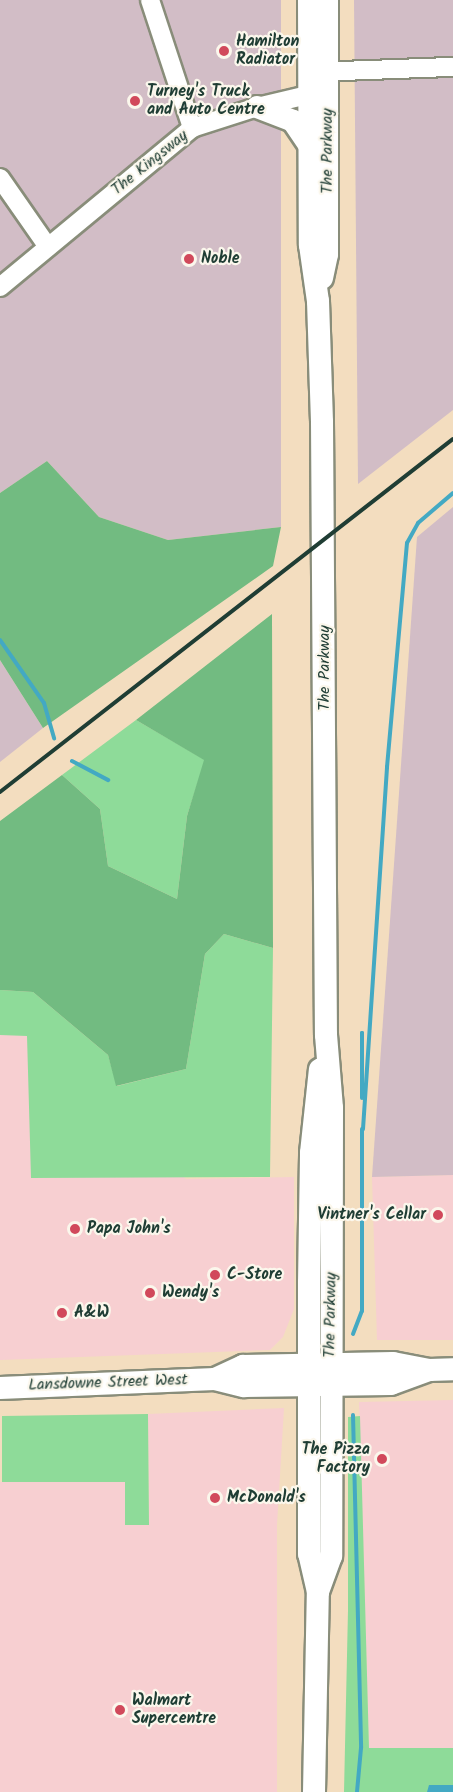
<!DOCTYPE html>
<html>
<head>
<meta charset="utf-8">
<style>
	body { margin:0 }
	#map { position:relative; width:453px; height:1792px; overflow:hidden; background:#f3ddbf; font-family:Kalam,sans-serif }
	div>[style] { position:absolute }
	.built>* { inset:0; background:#f7cfd1 }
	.industrial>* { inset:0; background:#d2bdc6 }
	.green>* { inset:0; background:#8edb99 }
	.forest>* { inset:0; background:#72bb81 }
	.water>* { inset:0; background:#43a9c3 }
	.stream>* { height:4px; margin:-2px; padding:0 2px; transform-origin:2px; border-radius:2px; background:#43a9c3 }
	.roads { filter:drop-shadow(2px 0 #898d7a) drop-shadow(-2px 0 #898d7a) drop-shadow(0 2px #898d7a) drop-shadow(0 -2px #898d7a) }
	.minor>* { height:18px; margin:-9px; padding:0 9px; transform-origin:9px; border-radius:9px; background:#fff }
	.major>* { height:22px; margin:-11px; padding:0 11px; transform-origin:11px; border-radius:11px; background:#fff }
	.rail>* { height:4px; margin:-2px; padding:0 2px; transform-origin:2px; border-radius:2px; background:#1f3d34 }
	.dots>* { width:16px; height:16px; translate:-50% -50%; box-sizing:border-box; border:3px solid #fbf7ec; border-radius:50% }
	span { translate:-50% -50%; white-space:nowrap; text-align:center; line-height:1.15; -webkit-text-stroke:4.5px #fbf7ec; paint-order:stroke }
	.poi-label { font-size:16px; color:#1f3d34; font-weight:700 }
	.left { translate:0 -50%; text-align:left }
	.right { translate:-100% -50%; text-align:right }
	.street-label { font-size:16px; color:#1f3d34 }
</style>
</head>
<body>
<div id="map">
	<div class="built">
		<div style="clip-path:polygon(0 1035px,27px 1035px,186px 1179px,294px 1177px,294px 1309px,283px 1337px,270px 1350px,0 1360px)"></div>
		<div style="clip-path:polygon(453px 1175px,453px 1340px,377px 1340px,372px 1177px)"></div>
		<div style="clip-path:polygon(453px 1400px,453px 1748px,369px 1748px,359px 1402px)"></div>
		<div style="clip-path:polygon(284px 1408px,277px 1525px,277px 1792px,0 1792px,0 1482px,125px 1482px,149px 1525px,148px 1414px)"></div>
	</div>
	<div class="industrial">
		<div style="clip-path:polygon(0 0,281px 0,281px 527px,168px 540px,99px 517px,47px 461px,0 493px)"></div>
		<div style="clip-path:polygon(354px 0,453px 0,453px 410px,358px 484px)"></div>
		<div style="clip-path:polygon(453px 507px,453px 1175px,372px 1177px,417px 537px)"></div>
		<div style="clip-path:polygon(0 660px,43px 728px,0 762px)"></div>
	</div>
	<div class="green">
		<div style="clip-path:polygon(136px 720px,205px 760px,187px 816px,177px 899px,108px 866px,100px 809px,62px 775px)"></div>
		<div style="clip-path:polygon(224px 934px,273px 948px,270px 1177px,31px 1178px,27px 1036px,0 1035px,0 990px,33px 992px,108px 1055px,117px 1086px,186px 1069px,205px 954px)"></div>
		<div style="clip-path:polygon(148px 1414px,149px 1525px,125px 1525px,125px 1482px,2px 1482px,2px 1416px)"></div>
		<div style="clip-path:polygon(360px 1416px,369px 1748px,453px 1748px,453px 1792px,344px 1792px,348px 1610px,348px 1417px)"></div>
	</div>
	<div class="forest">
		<div style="clip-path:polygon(47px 461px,99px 517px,168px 540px,281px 527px,273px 566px,43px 728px,0 660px,0 493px)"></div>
		<div style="clip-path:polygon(272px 614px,273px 948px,224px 934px,205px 954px,186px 1069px,116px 1086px,108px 1055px,33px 992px,0 990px,0 821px,62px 775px,100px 809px,108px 866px,177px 899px,187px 816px,204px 760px,136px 720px)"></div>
	</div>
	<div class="water">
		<div style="clip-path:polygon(429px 1785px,453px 1785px,453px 1792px,427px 1792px)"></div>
	</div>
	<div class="stream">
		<div style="left:0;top:640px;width:77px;rotate:55.1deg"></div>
		<div style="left:44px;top:703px;width:37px;rotate:74deg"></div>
		<div style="left:72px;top:761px;width:41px;rotate:27.8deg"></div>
		<div style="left:362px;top:1098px;width:65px;rotate:-90deg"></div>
		<div style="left:362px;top:1033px;width:63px;rotate:90deg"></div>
		<div style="left:363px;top:1129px;width:363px;rotate:-86.2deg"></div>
		<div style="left:387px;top:767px;width:225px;rotate:-84.9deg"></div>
		<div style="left:407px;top:543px;width:23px;rotate:-61deg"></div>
		<div style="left:418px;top:523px;width:46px;rotate:-40.6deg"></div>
		<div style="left:353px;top:1334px;width:25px;rotate:-69deg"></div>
		<div style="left:362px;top:1311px;width:182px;rotate:-90deg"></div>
		<div style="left:353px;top:1415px;width:333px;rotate:88.6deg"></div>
		<div style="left:361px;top:1748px;width:44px;rotate:95.2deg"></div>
	</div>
	<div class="roads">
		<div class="minor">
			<div style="left:150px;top:0;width:135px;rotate:71.8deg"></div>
			<div style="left:314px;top:72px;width:139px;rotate:-2.1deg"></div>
			<div style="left:0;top:178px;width:84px;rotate:55.2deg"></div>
			<div style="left:0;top:287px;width:249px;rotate:-39.6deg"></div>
			<div style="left:192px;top:128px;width:68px;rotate:-17.9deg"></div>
			<div style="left:257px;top:107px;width:65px;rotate:-13.4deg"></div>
		</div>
		<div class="major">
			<div style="left:309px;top:0;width:245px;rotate:89.8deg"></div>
			<div style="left:310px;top:245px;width:57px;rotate:81.9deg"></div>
			<div style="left:318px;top:301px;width:121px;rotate:88.1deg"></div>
			<div style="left:322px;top:422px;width:613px;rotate:89.63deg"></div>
			<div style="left:326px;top:1035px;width:73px;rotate:85.3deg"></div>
			<div style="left:332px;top:1108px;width:448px;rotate:90.1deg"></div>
			<div style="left:331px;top:1556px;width:38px;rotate:110deg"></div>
			<div style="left:257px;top:107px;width:39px;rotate:21deg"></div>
			<div style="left:293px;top:121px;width:30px;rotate:56deg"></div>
			<div style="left:322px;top:278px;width:25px;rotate:-78deg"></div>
			<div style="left:327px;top:254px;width:254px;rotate:-90deg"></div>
			<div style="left:215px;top:1379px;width:31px;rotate:-25deg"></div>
			<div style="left:243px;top:1366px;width:150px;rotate:-1.1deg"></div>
			<div style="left:393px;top:1363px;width:37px;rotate:11deg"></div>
			<div style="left:429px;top:1370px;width:24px;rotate:-2deg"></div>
			<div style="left:0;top:1388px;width:215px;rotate:-2.4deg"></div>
			<div style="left:215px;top:1379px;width:30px;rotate:14deg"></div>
			<div style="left:244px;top:1386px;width:147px;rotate:-0.8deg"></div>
			<div style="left:391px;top:1384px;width:40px;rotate:-20.2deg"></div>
			<div style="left:314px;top:1792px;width:200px;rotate:-88.9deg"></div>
			<div style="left:318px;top:1592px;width:39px;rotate:-103deg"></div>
			<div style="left:309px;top:1554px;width:271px;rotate:-90deg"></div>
			<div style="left:309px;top:1283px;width:130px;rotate:-89.1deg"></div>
			<div style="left:311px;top:1153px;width:84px;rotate:-83.9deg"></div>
		</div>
	</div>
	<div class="rail">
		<div style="left:0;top:792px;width:574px;rotate:-37.93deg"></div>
	</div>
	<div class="dots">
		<div style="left:224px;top:51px;background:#d1495b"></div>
		<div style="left:135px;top:101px;background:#d1495b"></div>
		<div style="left:189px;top:259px;background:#d1495b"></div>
		<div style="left:438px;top:1215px;background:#d1495b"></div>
		<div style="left:75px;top:1229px;background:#d1495b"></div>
		<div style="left:215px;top:1275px;background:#d1495b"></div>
		<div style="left:150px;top:1293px;background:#d1495b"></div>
		<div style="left:62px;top:1313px;background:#d1495b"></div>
		<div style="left:382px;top:1459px;background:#d1495b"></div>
		<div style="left:215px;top:1498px;background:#d1495b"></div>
		<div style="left:120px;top:1710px;background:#d1495b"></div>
	</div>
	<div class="poi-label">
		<span class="left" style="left:236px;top:51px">Hamilton<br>Radiator</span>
		<span class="left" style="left:147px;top:101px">Turney's Truck<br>and Auto Centre</span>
		<span class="left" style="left:201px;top:259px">Noble</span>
		<span class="right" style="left:426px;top:1215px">Vintner's Cellar</span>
		<span class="left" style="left:87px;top:1229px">Papa John's</span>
		<span class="left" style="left:227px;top:1275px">C-Store</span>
		<span class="left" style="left:162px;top:1293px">Wendy's</span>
		<span class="left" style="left:74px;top:1313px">A&amp;W</span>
		<span class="right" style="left:370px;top:1459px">The Pizza<br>Factory</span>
		<span class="left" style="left:227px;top:1498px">McDonald's</span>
		<span class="left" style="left:132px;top:1710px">Walmart<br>Supercentre</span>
	</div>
	<div class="street-label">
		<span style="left:328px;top:151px;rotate:-90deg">The Parkway</span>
		<span style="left:150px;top:163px;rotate:-39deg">The Kingsway</span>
		<span style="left:325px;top:668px;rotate:-90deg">The Parkway</span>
		<span style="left:331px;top:1315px;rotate:-89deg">The Parkway</span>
		<span style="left:108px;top:1383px;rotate:-2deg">Lansdowne Street West</span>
	</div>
</div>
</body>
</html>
